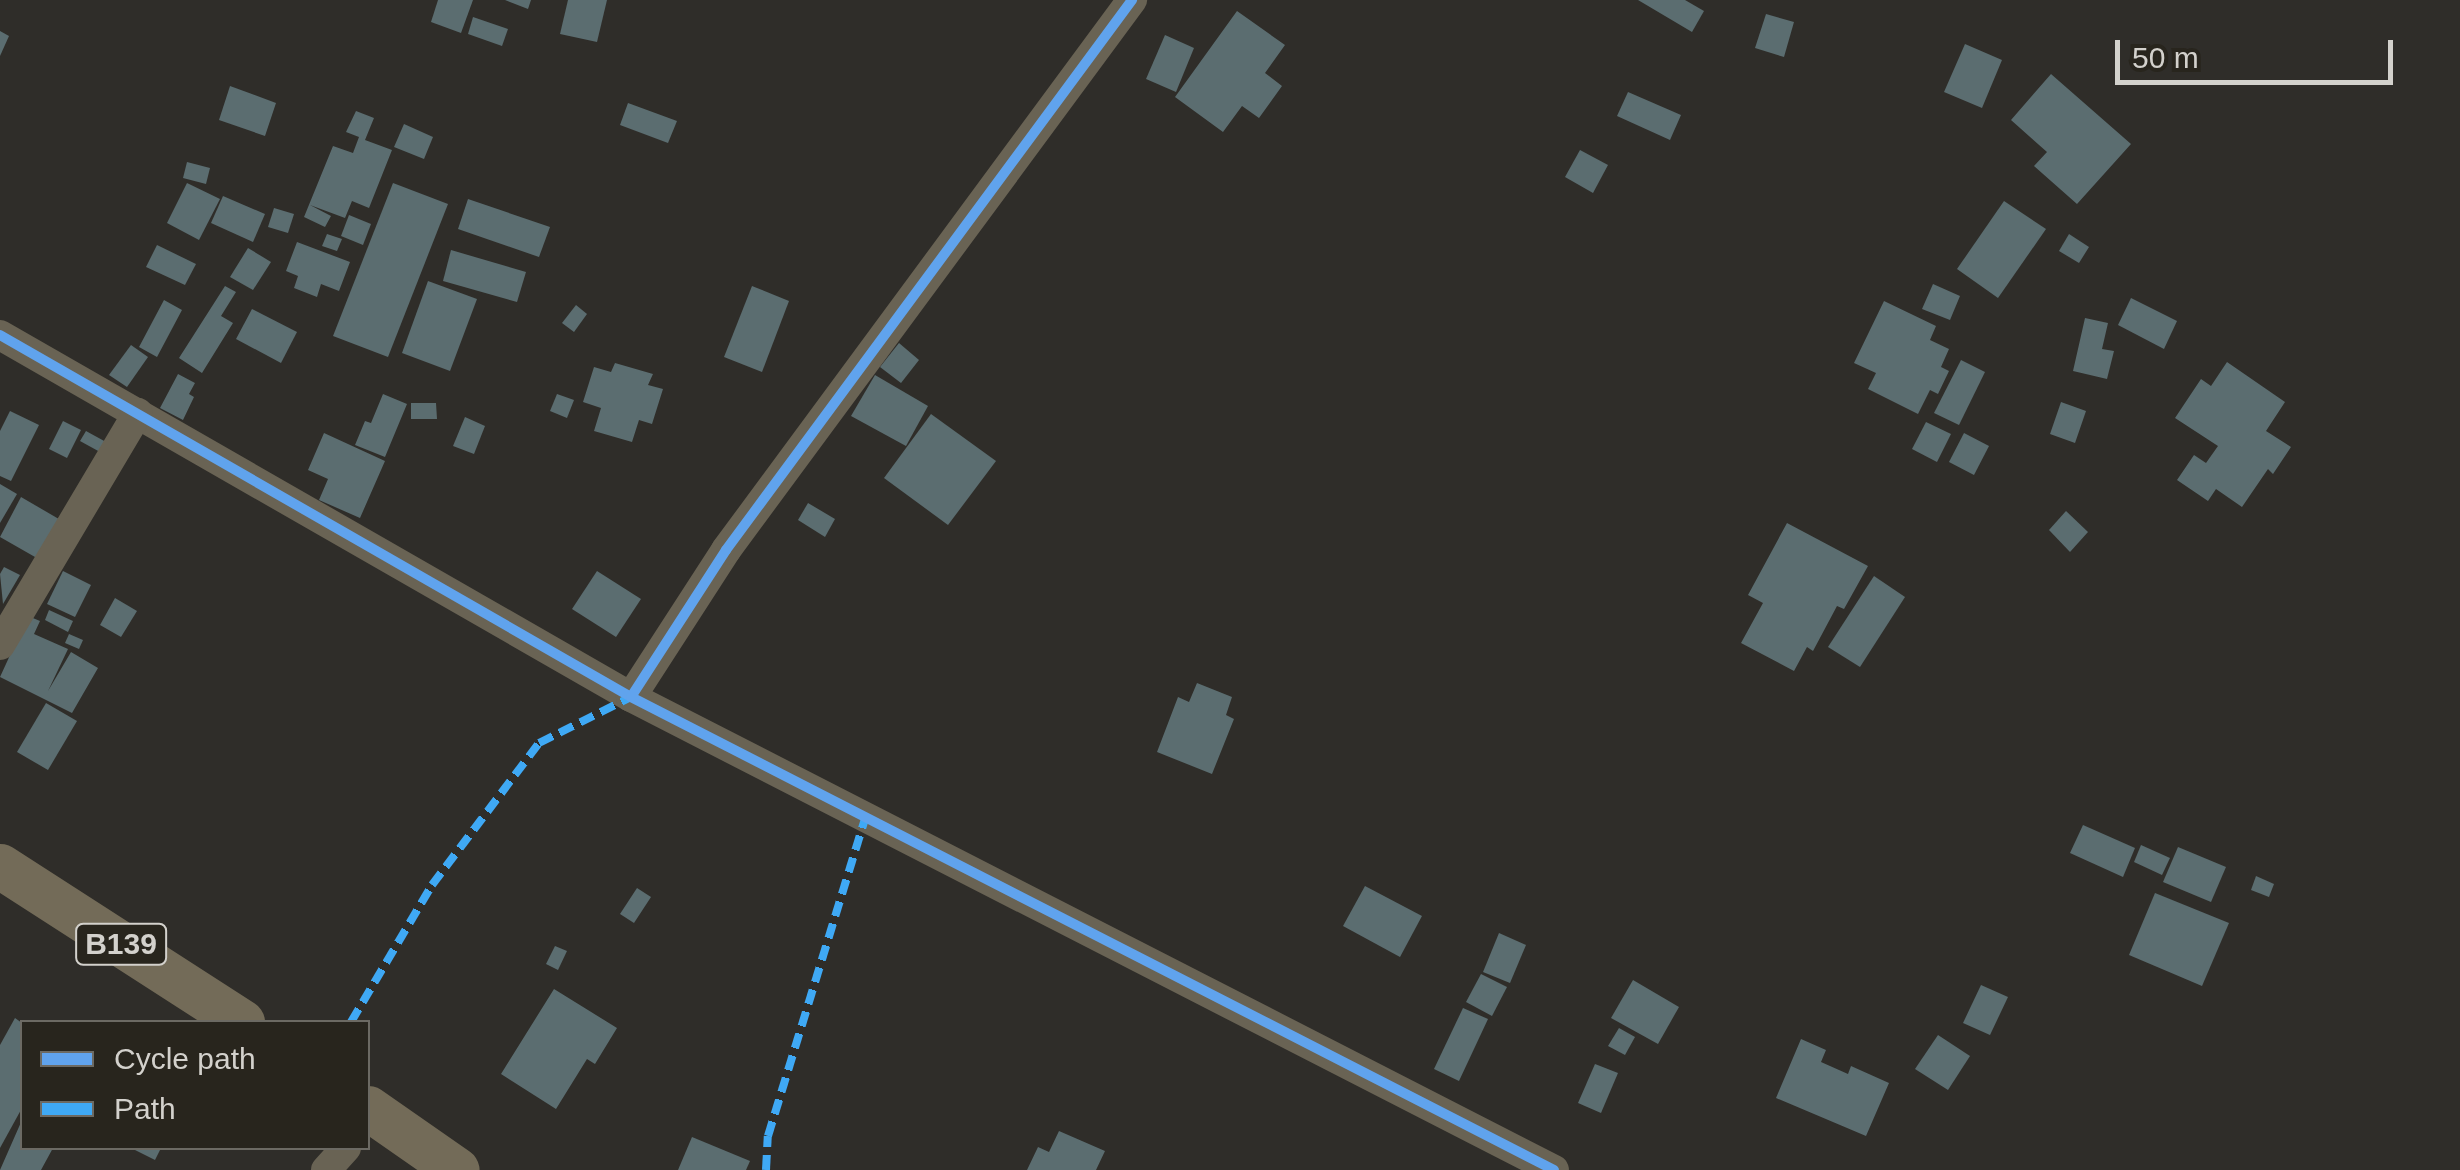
<!DOCTYPE html>
<html>
<head>
<meta charset="utf-8">
<style>
	body { margin:0 }
	#map { position:relative; width:2460px; height:1170px; overflow:hidden; background:#2f2d29; font-family:Arial,sans-serif }
	div>[style] { position:absolute }
	.building>* { inset:0; background:#5b6d70 }
	.minor>* { height:30px; margin:-15px; padding:0 15px; transform-origin:15px; border-radius:15px; background:#696354 }
	.primary>* { height:45px; margin:-22.5px; padding:0 22.5px; transform-origin:22.5px; border-radius:22.5px; background:#736b58 }
	.quiet>* { height:8px; margin-top:-4px; transform-origin:0; background:repeating-linear-gradient(90deg,#3fa9f5 0 15px,transparent 0 23px) }
	.cycleway>* { height:10px; margin:-5px; padding:0 5px; transform-origin:5px; border-radius:5px; background:#60a3ed }
	span { translate:-50% -50%; white-space:nowrap; text-align:center; line-height:1.15; -webkit-text-stroke:10px #28251d; paint-order:stroke }
	.shield-label span { padding:2px 8px; background:#28251d; border:2px solid; border-radius:8px; -webkit-text-stroke-width:0 }
	.shield-label { font-size:30px; color:#d3d1cc; font-weight:700 }
	.legend { position:absolute; left:20px; top:1020px; width:350px; height:130px; box-sizing:border-box; background:#28251d; border:2px solid #6c6a63; margin:0; padding:12px 18px; list-style:none; font-size:30px; color:#d3d1cc }
	.legend li { display:flex; align-items:center; gap:20px; height:50px }
	.legend b { width:50px; border:2px solid #6c6a63 }
	.scale { position:absolute; left:2115px; top:40px; width:278px; height:45px; box-sizing:border-box; border:5px solid #d3d1cc; border-top:0; padding-left:12px; font-size:30px; line-height:35px; white-space:nowrap; color:#d3d1cc; -webkit-text-stroke:8px #28251d; paint-order:stroke }
</style>
</head>
<body>
<div id="map">
	<div class="building">
		<div style="clip-path:polygon(438px 0,473px 0,461px 33px,431px 22px)"></div>
		<div style="clip-path:polygon(505px 0,531px 0,528px 9px)"></div>
		<div style="clip-path:polygon(568px 0,607px 0,597px 42px,560px 34px)"></div>
		<div style="clip-path:polygon(1638px 0,1685px 0,1704px 11px,1692px 32px)"></div>
		<div style="clip-path:polygon(1237px 11px,1285px 45px,1265px 73px,1282px 86px,1259px 118px,1242px 106px,1223px 132px,1175px 97px)"></div>
		<div style="clip-path:polygon(1766px 14px,1794px 22px,1784px 57px,1755px 48px)"></div>
		<div style="clip-path:polygon(473px 17px,508px 29px,502px 46px,468px 34px)"></div>
		<div style="clip-path:polygon(0 31px,9px 36px,0 56px)"></div>
		<div style="clip-path:polygon(1165px 35px,1194px 48px,1176px 92px,1146px 79px)"></div>
		<div style="clip-path:polygon(1965px 44px,2002px 60px,1982px 108px,1944px 92px)"></div>
		<div style="clip-path:polygon(2051px 74px,2131px 144px,2077px 204px,2034px 166px,2047px 152px,2011px 120px)"></div>
		<div style="clip-path:polygon(230px 86px,276px 103px,265px 136px,219px 120px)"></div>
		<div style="clip-path:polygon(1628px 92px,1681px 115px,1670px 140px,1617px 116px)"></div>
		<div style="clip-path:polygon(628px 103px,677px 121px,668px 143px,620px 125px)"></div>
		<div style="clip-path:polygon(356px 111px,374px 118px,365px 140px,392px 150px,369px 208px,352px 201px,345px 218px,310px 205px,331px 216px,325px 227px,304px 217px,333px 146px,353px 153px,359px 137px,346px 132px)"></div>
		<div style="clip-path:polygon(404px 124px,433px 137px,424px 159px,394px 147px)"></div>
		<div style="clip-path:polygon(1580px 150px,1608px 165px,1593px 193px,1565px 177px)"></div>
		<div style="clip-path:polygon(187px 162px,210px 168px,206px 184px,183px 178px)"></div>
		<div style="clip-path:polygon(187px 183px,220px 199px,199px 240px,167px 223px)"></div>
		<div style="clip-path:polygon(393px 183px,448px 204px,388px 357px,333px 336px)"></div>
		<div style="clip-path:polygon(223px 196px,265px 214px,253px 242px,211px 223px)"></div>
		<div style="clip-path:polygon(468px 199px,550px 227px,539px 257px,458px 229px)"></div>
		<div style="clip-path:polygon(2004px 201px,2046px 229px,1998px 298px,1957px 269px)"></div>
		<div style="clip-path:polygon(274px 208px,294px 214px,288px 233px,268px 227px)"></div>
		<div style="clip-path:polygon(349px 215px,371px 224px,363px 245px,341px 236px)"></div>
		<div style="clip-path:polygon(327px 234px,342px 239px,337px 251px,322px 246px)"></div>
		<div style="clip-path:polygon(2069px 234px,2089px 247px,2079px 263px,2059px 251px)"></div>
		<div style="clip-path:polygon(297px 242px,350px 262px,339px 291px,321px 284px,317px 297px,294px 288px,298px 276px,286px 271px)"></div>
		<div style="clip-path:polygon(157px 245px,196px 264px,185px 285px,146px 267px)"></div>
		<div style="clip-path:polygon(248px 248px,271px 262px,253px 290px,230px 277px)"></div>
		<div style="clip-path:polygon(451px 250px,526px 272px,517px 302px,443px 281px)"></div>
		<div style="clip-path:polygon(428px 281px,477px 299px,450px 371px,402px 353px)"></div>
		<div style="clip-path:polygon(1933px 284px,1960px 296px,1950px 320px,1922px 309px)"></div>
		<div style="clip-path:polygon(225px 286px,236px 292px,221px 316px,233px 323px,202px 373px,179px 358px)"></div>
		<div style="clip-path:polygon(752px 286px,789px 301px,762px 372px,724px 357px)"></div>
		<div style="clip-path:polygon(2131px 298px,2177px 321px,2164px 349px,2118px 325px)"></div>
		<div style="clip-path:polygon(164px 300px,182px 310px,157px 357px,139px 347px)"></div>
		<div style="clip-path:polygon(1884px 301px,1936px 326px,1930px 340px,1949px 349px,1941px 367px,1949px 371px,1938px 394px,1930px 390px,1918px 414px,1868px 389px,1876px 373px,1854px 363px)"></div>
		<div style="clip-path:polygon(576px 305px,587px 314px,574px 332px,562px 323px)"></div>
		<div style="clip-path:polygon(252px 309px,297px 332px,281px 363px,236px 339px)"></div>
		<div style="clip-path:polygon(2085px 318px,2108px 323px,2102px 349px,2114px 351px,2107px 379px,2073px 371px)"></div>
		<div style="clip-path:polygon(899px 343px,919px 360px,901px 383px,880px 367px)"></div>
		<div style="clip-path:polygon(131px 345px,148px 357px,127px 387px,109px 375px)"></div>
		<div style="clip-path:polygon(1961px 360px,1985px 372px,1959px 425px,1934px 413px)"></div>
		<div style="clip-path:polygon(2227px 362px,2285px 402px,2266px 431px,2291px 447px,2273px 474px,2268px 469px,2242px 507px,2216px 489px,2208px 501px,2177px 480px,2194px 455px,2206px 463px,2218px 446px,2175px 418px,2201px 379px,2211px 386px)"></div>
		<div style="clip-path:polygon(615px 363px,653px 374px,648px 385px,663px 389px,652px 424px,639px 420px,632px 442px,594px 431px,601px 408px,583px 402px,594px 367px,611px 372px)"></div>
		<div style="clip-path:polygon(178px 374px,195px 383px,189px 394px,194px 397px,183px 420px,160px 408px)"></div>
		<div style="clip-path:polygon(875px 375px,928px 406px,906px 446px,851px 416px)"></div>
		<div style="clip-path:polygon(383px 394px,407px 404px,385px 457px,355px 445px,365px 421px,371px 423px)"></div>
		<div style="clip-path:polygon(557px 394px,574px 400px,567px 418px,550px 411px)"></div>
		<div style="clip-path:polygon(2061px 402px,2086px 411px,2075px 443px,2050px 434px)"></div>
		<div style="clip-path:polygon(411px 403px,436px 403px,437px 419px,411px 419px)"></div>
		<div style="clip-path:polygon(10px 411px,39px 425px,11px 481px,0 476px,0 431px)"></div>
		<div style="clip-path:polygon(931px 414px,996px 461px,948px 525px,884px 478px)"></div>
		<div style="clip-path:polygon(465px 417px,485px 426px,474px 454px,453px 446px)"></div>
		<div style="clip-path:polygon(63px 421px,81px 430px,67px 458px,49px 449px)"></div>
		<div style="clip-path:polygon(1926px 422px,1951px 434px,1937px 462px,1912px 449px)"></div>
		<div style="clip-path:polygon(86px 431px,106px 442px,100px 452px,80px 441px)"></div>
		<div style="clip-path:polygon(324px 433px,385px 461px,360px 518px,319px 500px,328px 479px,308px 470px)"></div>
		<div style="clip-path:polygon(1964px 433px,1989px 446px,1974px 475px,1949px 462px)"></div>
		<div style="clip-path:polygon(0 484px,17px 494px,0 523px)"></div>
		<div style="clip-path:polygon(21px 497px,64px 522px,42px 561px,0 537px)"></div>
		<div style="clip-path:polygon(808px 503px,835px 519px,825px 537px,798px 520px)"></div>
		<div style="clip-path:polygon(2066px 511px,2088px 532px,2070px 552px,2049px 530px)"></div>
		<div style="clip-path:polygon(1787px 523px,1868px 566px,1844px 609px,1837px 606px,1813px 651px,1807px 647px,1794px 671px,1741px 643px,1763px 603px,1748px 595px)"></div>
		<div style="clip-path:polygon(4px 567px,20px 575px,3px 604px,0 574px)"></div>
		<div style="clip-path:polygon(63px 571px,91px 585px,75px 617px,47px 604px)"></div>
		<div style="clip-path:polygon(597px 571px,641px 599px,616px 637px,572px 609px)"></div>
		<div style="clip-path:polygon(1874px 576px,1905px 597px,1860px 667px,1828px 647px)"></div>
		<div style="clip-path:polygon(115px 598px,137px 611px,121px 637px,100px 625px)"></div>
		<div style="clip-path:polygon(49px 610px,73px 621px,68px 632px,45px 620px)"></div>
		<div style="clip-path:polygon(28px 616px,40px 621px,34px 634px,68px 649px,48px 691px,71px 652px,98px 668px,72px 713px,0 677px)"></div>
		<div style="clip-path:polygon(69px 634px,83px 640px,79px 649px,65px 643px)"></div>
		<div style="clip-path:polygon(1197px 683px,1232px 697px,1226px 715px,1234px 719px,1212px 774px,1157px 752px,1178px 697px,1189px 702px)"></div>
		<div style="clip-path:polygon(46px 703px,77px 721px,48px 770px,17px 752px)"></div>
		<div style="clip-path:polygon(2083px 825px,2135px 848px,2123px 877px,2070px 853px)"></div>
		<div style="clip-path:polygon(2141px 845px,2170px 858px,2162px 875px,2134px 862px)"></div>
		<div style="clip-path:polygon(2178px 847px,2226px 867px,2211px 902px,2163px 882px)"></div>
		<div style="clip-path:polygon(2256px 876px,2274px 884px,2269px 897px,2251px 890px)"></div>
		<div style="clip-path:polygon(1365px 886px,1422px 916px,1400px 957px,1343px 926px)"></div>
		<div style="clip-path:polygon(637px 888px,651px 897px,634px 923px,620px 914px)"></div>
		<div style="clip-path:polygon(2155px 893px,2229px 923px,2202px 986px,2129px 955px)"></div>
		<div style="clip-path:polygon(1499px 933px,1526px 945px,1510px 983px,1483px 972px)"></div>
		<div style="clip-path:polygon(555px 946px,567px 951px,558px 970px,546px 964px)"></div>
		<div style="clip-path:polygon(1481px 974px,1507px 987px,1492px 1016px,1466px 1002px)"></div>
		<div style="clip-path:polygon(1633px 980px,1679px 1007px,1658px 1044px,1611px 1018px)"></div>
		<div style="clip-path:polygon(1981px 985px,2008px 997px,1990px 1035px,1963px 1023px)"></div>
		<div style="clip-path:polygon(554px 989px,617px 1028px,595px 1064px,587px 1059px,556px 1109px,501px 1074px)"></div>
		<div style="clip-path:polygon(1463px 1008px,1488px 1019px,1459px 1081px,1434px 1069px)"></div>
		<div style="clip-path:polygon(15px 1018px,22px 1023px,22px 1108px,0 1148px,0 1045px)"></div>
		<div style="clip-path:polygon(1619px 1028px,1635px 1037px,1625px 1055px,1608px 1046px)"></div>
		<div style="clip-path:polygon(1938px 1035px,1970px 1056px,1948px 1090px,1915px 1069px)"></div>
		<div style="clip-path:polygon(1801px 1039px,1826px 1050px,1821px 1062px,1848px 1074px,1851px 1066px,1889px 1083px,1866px 1136px,1776px 1098px)"></div>
		<div style="clip-path:polygon(1595px 1064px,1618px 1073px,1601px 1113px,1578px 1103px)"></div>
		<div style="clip-path:polygon(22px 1120px,22px 1148px,53px 1148px,41px 1170px,0 1170px)"></div>
		<div style="clip-path:polygon(1059px 1131px,1105px 1151px,1096px 1170px,1027px 1170px,1038px 1147px,1049px 1152px)"></div>
		<div style="clip-path:polygon(692px 1137px,750px 1161px,746px 1170px,678px 1170px)"></div>
		<div style="clip-path:polygon(131px 1148px,161px 1148px,155px 1160px)"></div>
	</div>
	<div class="minor">
		<div style="left:0;top:335px;width:727px;rotate:29.84deg"></div>
		<div style="left:631px;top:697px;width:1037px;rotate:27.13deg"></div>
		<div style="left:0;top:645px;width:270px;rotate:-59.3deg"></div>
		<div style="left:631px;top:697px;width:175px;rotate:-57.1deg"></div>
		<div style="left:726px;top:550px;width:684px;rotate:-53.57deg"></div>
		<div style="left:326px;top:1170px;width:30px;rotate:-48deg"></div>
	</div>
	<div class="primary">
		<div style="left:0;top:866px;width:288px;rotate:32.8deg"></div>
		<div style="left:368px;top:1108px;width:108px;rotate:34.9deg"></div>
	</div>
	<div class="quiet">
		<div style="left:351px;top:1022px;width:159px;rotate:-59.4deg"></div>
		<div style="left:432px;top:885px;width:178px;rotate:-53deg"></div>
		<div style="left:539px;top:743px;width:103px;rotate:-26.6deg"></div>
		<div style="left:766px;top:1170px;width:34px;rotate:-87deg"></div>
		<div style="left:768px;top:1136px;width:332px;rotate:-73deg"></div>
	</div>
	<div class="cycleway">
		<div style="left:0;top:335px;width:727px;rotate:29.84deg"></div>
		<div style="left:631px;top:697px;width:1037px;rotate:27.13deg"></div>
		<div style="left:631px;top:697px;width:175px;rotate:-57.1deg"></div>
		<div style="left:726px;top:550px;width:684px;rotate:-53.57deg"></div>
	</div>
	<div class="shield-label">
		<span style="left:121px;top:944px">B139</span>
	</div>
	<ul class="legend">
	<li><b style="height:12px;background:#60a3ed"></b>Cycle path</li>
	<li><b style="height:12px;background:#3fa9f5"></b>Path</li>
	</ul>
	<div class="scale">50 m</div>
</div>
</body>
</html>
